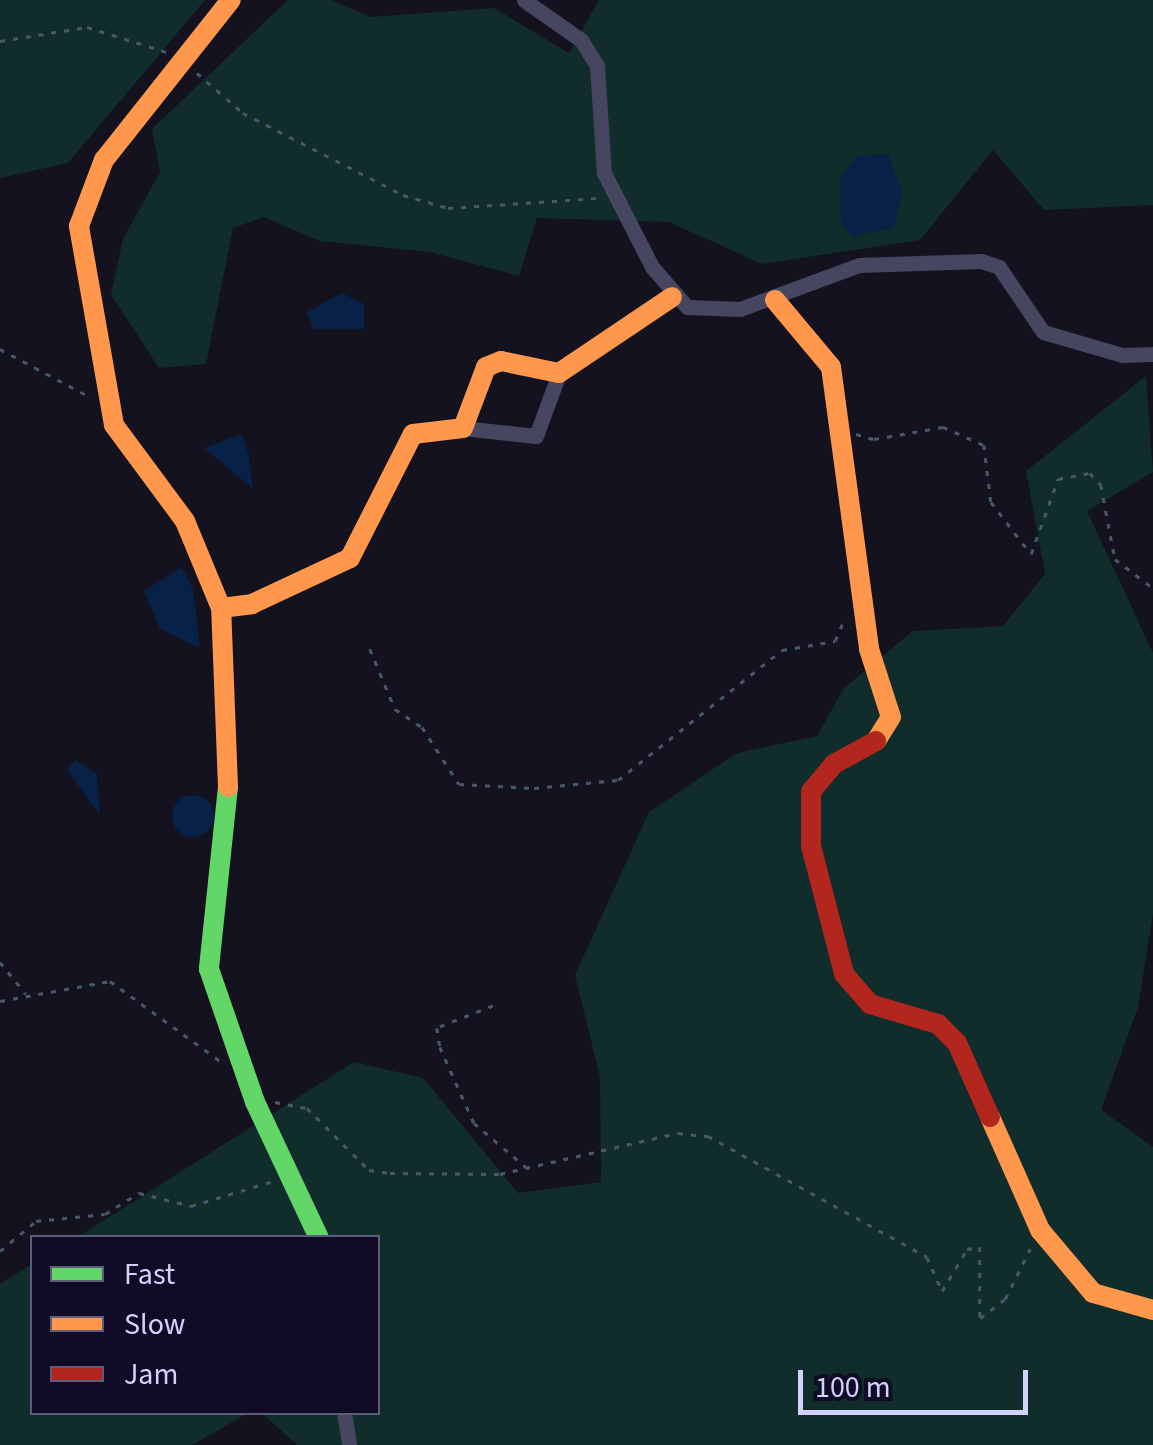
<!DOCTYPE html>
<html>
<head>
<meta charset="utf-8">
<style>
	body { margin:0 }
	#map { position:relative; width:1153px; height:1445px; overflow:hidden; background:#14121f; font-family:"Source Sans 3",sans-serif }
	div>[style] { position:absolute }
	.green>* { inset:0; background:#102c2b }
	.water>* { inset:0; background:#082146 }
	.round { border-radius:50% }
	.path>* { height:2.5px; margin-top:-1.25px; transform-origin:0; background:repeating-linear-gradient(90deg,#475969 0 5px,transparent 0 13px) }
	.street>* { height:15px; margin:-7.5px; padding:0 7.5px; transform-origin:7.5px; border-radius:7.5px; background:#464661 }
	.fast>* { height:20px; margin:-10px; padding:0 10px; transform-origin:10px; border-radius:10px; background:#63d668 }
	.slow>* { height:20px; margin:-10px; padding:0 10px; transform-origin:10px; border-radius:10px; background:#ff974d }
	.jam>* { height:20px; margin:-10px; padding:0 10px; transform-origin:10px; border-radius:10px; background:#b3261e }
	span { translate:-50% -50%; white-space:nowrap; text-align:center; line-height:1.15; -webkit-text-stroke:9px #100c25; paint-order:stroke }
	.legend { position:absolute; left:30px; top:1235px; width:350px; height:180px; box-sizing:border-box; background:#100c25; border:2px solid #5e5b7c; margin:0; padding:12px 18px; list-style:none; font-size:30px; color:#d4d1ff }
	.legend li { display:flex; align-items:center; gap:20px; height:50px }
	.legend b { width:50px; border:2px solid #5e5b7c }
	.scale { position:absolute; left:798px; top:1370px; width:230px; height:45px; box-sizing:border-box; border:5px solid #d4d1ff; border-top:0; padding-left:12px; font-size:30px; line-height:35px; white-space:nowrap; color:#d4d1ff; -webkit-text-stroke:8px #100c25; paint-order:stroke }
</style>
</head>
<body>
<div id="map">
	<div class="green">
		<div style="clip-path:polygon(0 0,205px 0,68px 163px,0 178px)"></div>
		<div style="clip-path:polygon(288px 0,331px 0,370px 17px,494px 8px,569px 53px,599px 0,1153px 0,1153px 205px,1044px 210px,993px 150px,920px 240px,762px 264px,669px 222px,537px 218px,519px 276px,430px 252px,320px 241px,264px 217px,233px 228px,206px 364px,159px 368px,111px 295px,123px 239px,160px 172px,152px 129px)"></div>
		<div style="clip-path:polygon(1146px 376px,1153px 472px,1087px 511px,1153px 653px,1153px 914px,1138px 1007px,1101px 1110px,1153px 1147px,1153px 1445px,297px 1445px,262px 1413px,378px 1412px,378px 1238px,76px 1238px,354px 1062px,423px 1078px,518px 1193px,601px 1182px,600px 1077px,575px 975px,649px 812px,737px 753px,817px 736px,844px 688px,913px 631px,1003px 626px,1045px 574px,1026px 471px)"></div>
		<div style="clip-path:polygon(32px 1264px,32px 1412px,248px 1413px,192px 1445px,0 1445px,0 1284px)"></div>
	</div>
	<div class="water">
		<div style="clip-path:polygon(888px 154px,902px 191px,894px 228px,852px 236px,841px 222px,840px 178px,857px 156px)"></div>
		<div style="clip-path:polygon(342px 293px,364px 304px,364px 329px,313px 329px,307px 312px)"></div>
		<div style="clip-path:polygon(242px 434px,249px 456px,253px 489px,204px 448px)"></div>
		<div style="clip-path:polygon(182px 567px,193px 589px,200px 648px,160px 629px,144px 591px)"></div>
		<div style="clip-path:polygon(75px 760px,97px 774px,100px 815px,67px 770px)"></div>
		<div class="round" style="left:172px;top:795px;width:42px;height:42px"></div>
	</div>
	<div class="path">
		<div style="left:0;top:41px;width:88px;rotate:-9.1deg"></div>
		<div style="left:87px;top:27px;width:84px;rotate:17.4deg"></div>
		<div style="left:197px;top:73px;width:61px;rotate:41deg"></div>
		<div style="left:243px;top:113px;width:180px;rotate:27.1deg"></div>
		<div style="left:403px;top:195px;width:47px;rotate:16.1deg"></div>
		<div style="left:448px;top:208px;width:149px;rotate:-3.8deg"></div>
		<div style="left:0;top:349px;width:104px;rotate:28deg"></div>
		<div style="left:856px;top:434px;width:19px;rotate:16deg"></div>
		<div style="left:874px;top:439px;width:70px;rotate:-9.9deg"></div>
		<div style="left:943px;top:427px;width:45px;rotate:23.7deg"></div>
		<div style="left:984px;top:445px;width:57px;rotate:83deg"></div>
		<div style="left:991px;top:502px;width:66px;rotate:52.4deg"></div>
		<div style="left:1031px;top:554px;width:80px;rotate:-70.2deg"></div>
		<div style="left:1058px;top:479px;width:33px;rotate:-11deg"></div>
		<div style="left:1090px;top:473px;width:16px;rotate:47deg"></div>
		<div style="left:1101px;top:485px;width:75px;rotate:79.3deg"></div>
		<div style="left:1115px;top:559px;width:48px;rotate:37.3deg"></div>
		<div style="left:370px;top:649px;width:65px;rotate:67.4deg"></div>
		<div style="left:395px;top:709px;width:32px;rotate:34deg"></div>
		<div style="left:422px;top:727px;width:68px;rotate:57deg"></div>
		<div style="left:459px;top:784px;width:75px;rotate:3.1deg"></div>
		<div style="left:534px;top:788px;width:84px;rotate:-5.4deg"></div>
		<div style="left:618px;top:780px;width:209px;rotate:-38.4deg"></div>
		<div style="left:782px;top:650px;width:54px;rotate:-9.6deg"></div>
		<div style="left:835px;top:641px;width:26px;rotate:-67deg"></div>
		<div style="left:0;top:962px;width:41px;rotate:50.9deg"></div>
		<div style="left:0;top:1001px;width:112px;rotate:-10.3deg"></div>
		<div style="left:110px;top:981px;width:140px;rotate:36deg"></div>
		<div style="left:493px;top:1006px;width:60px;rotate:158.6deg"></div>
		<div style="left:437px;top:1028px;width:19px;rotate:81deg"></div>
		<div style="left:440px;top:1047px;width:83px;rotate:65.9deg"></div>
		<div style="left:474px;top:1123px;width:70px;rotate:40.3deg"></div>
		<div style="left:275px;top:1102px;width:33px;rotate:11deg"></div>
		<div style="left:307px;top:1108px;width:88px;rotate:45deg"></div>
		<div style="left:369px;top:1170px;width:21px;rotate:8deg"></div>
		<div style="left:390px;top:1173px;width:110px;rotate:0.5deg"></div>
		<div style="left:500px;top:1174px;width:183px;rotate:-13deg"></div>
		<div style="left:678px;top:1133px;width:30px;rotate:6deg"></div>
		<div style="left:708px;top:1136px;width:250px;rotate:28.9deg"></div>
		<div style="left:927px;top:1257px;width:37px;rotate:66deg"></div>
		<div style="left:942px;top:1291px;width:49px;rotate:-59.2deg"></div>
		<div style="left:967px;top:1249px;width:13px;rotate:-9deg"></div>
		<div style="left:980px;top:1247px;width:71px;rotate:90deg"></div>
		<div style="left:980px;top:1318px;width:31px;rotate:-37deg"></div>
		<div style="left:1005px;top:1299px;width:56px;rotate:-63.4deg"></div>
		<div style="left:0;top:1251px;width:47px;rotate:-39.8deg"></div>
		<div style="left:36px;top:1221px;width:69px;rotate:-5.8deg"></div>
		<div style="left:105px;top:1214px;width:40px;rotate:-32deg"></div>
		<div style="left:139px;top:1193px;width:54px;rotate:14deg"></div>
		<div style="left:191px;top:1206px;width:83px;rotate:-16.9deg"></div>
	</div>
	<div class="street">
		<div style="left:524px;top:0;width:70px;rotate:35.1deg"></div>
		<div style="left:581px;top:40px;width:31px;rotate:58deg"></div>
		<div style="left:597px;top:66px;width:107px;rotate:86.3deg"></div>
		<div style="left:604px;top:173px;width:106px;rotate:62.9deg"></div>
		<div style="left:652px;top:267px;width:53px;rotate:48.8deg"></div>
		<div style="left:687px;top:307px;width:53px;rotate:2.2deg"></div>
		<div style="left:740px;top:309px;width:127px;rotate:-20.3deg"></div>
		<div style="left:859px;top:265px;width:122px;rotate:-1.9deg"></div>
		<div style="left:981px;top:261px;width:19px;rotate:18deg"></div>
		<div style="left:999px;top:267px;width:78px;rotate:55.9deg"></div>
		<div style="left:1043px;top:332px;width:82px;rotate:16.2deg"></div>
		<div style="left:1122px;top:355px;width:31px;rotate:-2deg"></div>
		<div style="left:463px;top:428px;width:73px;rotate:6.3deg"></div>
		<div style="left:536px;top:436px;width:67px;rotate:-69.9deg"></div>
		<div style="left:344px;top:1412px;width:33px;rotate:81deg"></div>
	</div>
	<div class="fast">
		<div style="left:228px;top:787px;width:183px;rotate:96deg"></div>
		<div style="left:209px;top:969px;width:141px;rotate:70.9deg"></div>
		<div style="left:255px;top:1102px;width:150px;rotate:64.8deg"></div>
	</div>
	<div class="slow">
		<div style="left:775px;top:300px;width:87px;rotate:50.1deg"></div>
		<div style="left:831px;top:367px;width:285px;rotate:82.3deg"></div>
		<div style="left:869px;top:649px;width:71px;rotate:72.1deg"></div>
		<div style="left:891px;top:717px;width:28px;rotate:122deg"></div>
		<div style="left:221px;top:608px;width:31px;rotate:-7deg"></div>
		<div style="left:252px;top:604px;width:108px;rotate:-25.1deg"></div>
		<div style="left:350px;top:558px;width:139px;rotate:-63.1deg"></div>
		<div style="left:413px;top:434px;width:50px;rotate:-6.8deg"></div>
		<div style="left:463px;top:428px;width:65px;rotate:-69.3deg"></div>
		<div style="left:486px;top:367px;width:16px;rotate:-22deg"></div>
		<div style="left:501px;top:361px;width:59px;rotate:11.7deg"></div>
		<div style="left:559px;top:373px;width:136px;rotate:-33.9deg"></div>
		<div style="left:228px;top:787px;width:179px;rotate:-92.2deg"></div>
		<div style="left:221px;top:608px;width:94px;rotate:-112.5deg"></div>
		<div style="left:185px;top:521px;width:119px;rotate:-126.5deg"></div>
		<div style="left:114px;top:425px;width:202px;rotate:-100deg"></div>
		<div style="left:79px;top:226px;width:71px;rotate:-69.3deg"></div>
		<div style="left:104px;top:160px;width:204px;rotate:-51.6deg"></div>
		<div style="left:990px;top:1117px;width:124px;rotate:66.1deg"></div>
		<div style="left:1040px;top:1230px;width:82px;rotate:49.9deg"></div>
		<div style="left:1093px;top:1293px;width:62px;rotate:15.8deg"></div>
	</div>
	<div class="jam">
		<div style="left:876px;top:741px;width:48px;rotate:151.3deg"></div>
		<div style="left:834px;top:764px;width:35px;rotate:130deg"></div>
		<div style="left:811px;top:791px;width:55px;rotate:90deg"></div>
		<div style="left:811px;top:846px;width:132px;rotate:75.5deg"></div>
		<div style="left:844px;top:974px;width:40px;rotate:49deg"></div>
		<div style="left:870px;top:1004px;width:71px;rotate:16.4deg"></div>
		<div style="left:938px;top:1024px;width:27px;rotate:45deg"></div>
		<div style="left:957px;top:1043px;width:81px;rotate:66deg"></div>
	</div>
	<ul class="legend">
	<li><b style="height:12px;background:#63d668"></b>Fast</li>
	<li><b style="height:12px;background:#ff974d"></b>Slow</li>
	<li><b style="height:12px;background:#b3261e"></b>Jam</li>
	</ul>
	<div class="scale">100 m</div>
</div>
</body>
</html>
